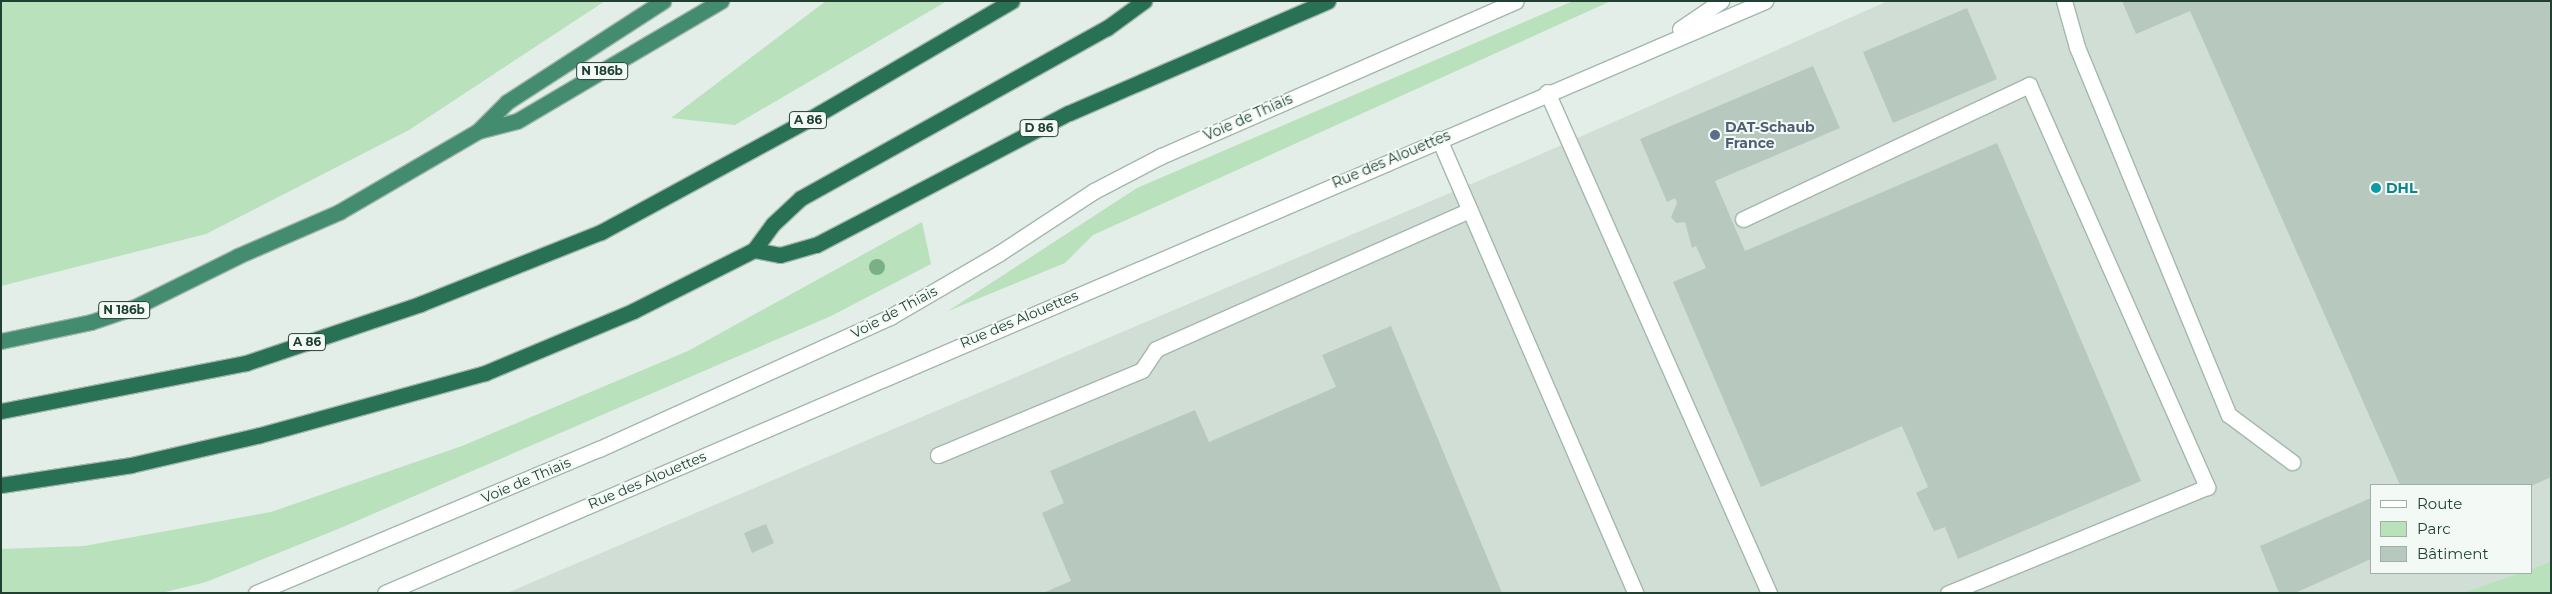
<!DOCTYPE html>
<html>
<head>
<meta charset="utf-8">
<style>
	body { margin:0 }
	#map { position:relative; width:2552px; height:594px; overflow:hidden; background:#e2eee7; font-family:Montserrat,sans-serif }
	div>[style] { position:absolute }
	.built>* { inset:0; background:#d0ded5 }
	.green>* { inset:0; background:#b8e1bc }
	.building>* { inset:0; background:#b7c9bf }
	.roads { filter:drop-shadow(1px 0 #a4b7ad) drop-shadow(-1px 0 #a4b7ad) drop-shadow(0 1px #a4b7ad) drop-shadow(0 -1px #a4b7ad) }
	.service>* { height:15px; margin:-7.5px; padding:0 7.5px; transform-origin:7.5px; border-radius:7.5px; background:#fff }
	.secondary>* { height:15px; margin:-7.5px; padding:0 7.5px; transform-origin:7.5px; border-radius:7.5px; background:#fff }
	.trunk>* { height:15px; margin:-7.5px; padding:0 7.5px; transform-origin:7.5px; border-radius:7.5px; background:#448c70 }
	.motorway>* { height:15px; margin:-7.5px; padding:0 7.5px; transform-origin:7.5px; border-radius:7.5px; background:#287155 }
	.trees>* { width:16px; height:16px; margin:-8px; border-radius:50%; background:#7ab087 }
	.dots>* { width:14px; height:14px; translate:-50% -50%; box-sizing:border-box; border:2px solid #f3faf5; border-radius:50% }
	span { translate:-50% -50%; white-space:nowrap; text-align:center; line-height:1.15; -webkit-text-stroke:4px #f3faf5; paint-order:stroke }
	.shield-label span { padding:1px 4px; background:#f3faf5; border:1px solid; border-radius:4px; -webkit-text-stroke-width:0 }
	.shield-label { font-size:12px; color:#204132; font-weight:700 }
	.street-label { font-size:14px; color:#204132 }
	.service-label { font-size:14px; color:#4e5e75; font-weight:700 }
	.left { translate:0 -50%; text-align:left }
	.culture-label { font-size:14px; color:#0d838f; font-weight:700 }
	.frame { position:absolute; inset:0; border:2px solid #204132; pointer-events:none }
	.legend { position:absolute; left:2370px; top:484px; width:162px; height:90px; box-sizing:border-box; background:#f3faf5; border:1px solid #9fb0a7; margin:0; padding:6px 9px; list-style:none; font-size:15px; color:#204132 }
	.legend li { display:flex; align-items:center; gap:10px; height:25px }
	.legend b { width:25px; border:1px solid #9fb0a7 }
</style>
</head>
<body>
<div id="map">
	<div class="built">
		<div style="clip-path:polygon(evenodd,1888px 1px,2551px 1px,2551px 593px,507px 593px,1523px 162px,1888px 1px,2371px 485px,2531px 485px,2531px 573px,2371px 573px,2371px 485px)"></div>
	</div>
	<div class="green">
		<div style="clip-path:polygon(1px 1px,605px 1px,409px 130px,206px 234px,1px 286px)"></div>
		<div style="clip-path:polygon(826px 1px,947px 1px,735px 125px,671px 118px)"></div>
		<div style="clip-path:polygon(1573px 1px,1611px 1px,1093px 235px,1065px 263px,948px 311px,1137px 188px)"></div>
		<div style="clip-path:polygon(922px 222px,931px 264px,831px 316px,338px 529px,206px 582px,161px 593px,1px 593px,1px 549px,84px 546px,271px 512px,462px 446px,688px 351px)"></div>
		<div style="clip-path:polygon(2551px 562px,2551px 593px,2463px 593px,2520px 573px,2531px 573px,2531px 569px)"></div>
	</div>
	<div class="building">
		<div style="clip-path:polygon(2122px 1px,2551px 1px,2551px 477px,2531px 486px,2400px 485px,2190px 11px,2136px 34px)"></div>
		<div style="clip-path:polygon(1967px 8px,1997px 79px,1893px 123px,1863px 52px)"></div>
		<div style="clip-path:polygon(1813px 66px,1840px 128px,1715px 181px,1745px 251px,1997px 143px,2141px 481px,1958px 559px,1945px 527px,1934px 531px,1916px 493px,1928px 487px,1902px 426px,1761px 487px,1673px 282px,1706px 268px,1696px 246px,1692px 248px,1685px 222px,1676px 223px,1671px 217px,1677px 203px,1675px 198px,1667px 202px,1640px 139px)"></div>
		<div style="clip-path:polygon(1391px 326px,1502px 593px,1043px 593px,1071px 581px,1042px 513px,1064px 503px,1050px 471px,1195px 410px,1209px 442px,1336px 387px,1322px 355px)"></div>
		<div style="clip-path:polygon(2371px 498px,2371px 559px,2295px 593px,2279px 593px,2260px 546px)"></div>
		<div style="clip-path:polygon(766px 524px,774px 543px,752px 553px,744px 533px)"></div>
	</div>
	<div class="roads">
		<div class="service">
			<div style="left:2064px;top:1px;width:48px;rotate:74.2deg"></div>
			<div style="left:2077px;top:47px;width:398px;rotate:67.6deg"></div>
			<div style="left:2229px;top:415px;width:79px;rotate:36.7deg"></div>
			<div style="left:1547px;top:92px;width:548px;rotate:66.1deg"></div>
			<div style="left:1439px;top:139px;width:495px;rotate:66.6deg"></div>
			<div style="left:1743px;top:219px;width:316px;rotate:-25.1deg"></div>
			<div style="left:2029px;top:85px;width:440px;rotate:66.1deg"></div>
			<div style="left:2207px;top:487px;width:280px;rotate:157.7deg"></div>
			<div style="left:938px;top:455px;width:221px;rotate:-22.6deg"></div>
			<div style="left:1142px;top:370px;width:25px;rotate:-56deg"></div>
			<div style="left:1156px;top:349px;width:343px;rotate:-23.9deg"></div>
			<div style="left:256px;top:593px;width:372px;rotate:-22.8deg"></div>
			<div style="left:599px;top:449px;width:320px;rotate:-24.4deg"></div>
			<div style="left:890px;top:317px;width:125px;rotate:-30.3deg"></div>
			<div style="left:998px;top:254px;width:115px;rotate:-33.3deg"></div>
			<div style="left:1094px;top:191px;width:76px;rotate:-27.6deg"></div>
			<div style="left:1161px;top:156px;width:387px;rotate:-23.6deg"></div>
		</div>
		<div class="secondary">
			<div style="left:1680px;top:29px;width:50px;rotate:-34.3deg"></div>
			<div style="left:385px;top:593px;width:1502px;rotate:-23.22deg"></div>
		</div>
		<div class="trunk">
			<div style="left:478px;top:131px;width:40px;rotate:-14.4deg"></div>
			<div style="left:517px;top:121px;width:237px;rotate:-30.5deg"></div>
			<div style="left:1px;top:341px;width:92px;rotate:-11.9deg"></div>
			<div style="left:91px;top:322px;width:46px;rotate:-18.8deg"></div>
			<div style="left:135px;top:307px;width:115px;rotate:-26.3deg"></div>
			<div style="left:238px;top:256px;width:110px;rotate:-23.5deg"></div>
			<div style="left:339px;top:212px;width:161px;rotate:-30.2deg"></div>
			<div style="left:478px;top:131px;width:41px;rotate:-45deg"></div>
			<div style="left:507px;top:102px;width:186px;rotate:-32.9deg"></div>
		</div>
		<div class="motorway">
			<div style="left:754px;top:250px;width:26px;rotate:11deg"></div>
			<div style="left:780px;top:255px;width:37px;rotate:-16deg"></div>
			<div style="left:816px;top:245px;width:285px;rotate:-27.6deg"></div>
			<div style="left:1069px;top:113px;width:282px;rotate:-23.4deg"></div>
			<div style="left:1px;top:411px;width:250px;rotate:-11.1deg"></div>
			<div style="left:246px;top:363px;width:184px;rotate:-18.7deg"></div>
			<div style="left:420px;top:304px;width:195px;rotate:-21.7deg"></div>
			<div style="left:601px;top:232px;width:249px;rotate:-28.5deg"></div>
			<div style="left:820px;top:113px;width:222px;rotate:-30.3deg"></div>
			<div style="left:1px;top:485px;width:132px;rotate:-8.7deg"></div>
			<div style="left:131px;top:465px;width:132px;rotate:-13.1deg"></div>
			<div style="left:260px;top:435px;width:233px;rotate:-15.4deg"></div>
			<div style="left:485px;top:373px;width:160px;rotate:-22.7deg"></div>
			<div style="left:633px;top:311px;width:136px;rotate:-26.8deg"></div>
			<div style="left:754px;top:250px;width:32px;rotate:-54deg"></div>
			<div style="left:773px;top:224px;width:38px;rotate:-43deg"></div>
			<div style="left:801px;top:198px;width:350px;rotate:-29.1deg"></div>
			<div style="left:1107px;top:28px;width:46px;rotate:-36.1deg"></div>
		</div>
	</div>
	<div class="trees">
		<div style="left:877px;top:267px"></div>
	</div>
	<div class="dots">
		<div style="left:1715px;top:135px;background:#5c6f8a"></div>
		<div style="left:2376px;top:188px;background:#0f9aa8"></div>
	</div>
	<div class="shield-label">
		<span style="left:602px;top:71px">N 186b</span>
		<span style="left:808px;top:120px">A 86</span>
		<span style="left:1039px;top:128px">D 86</span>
		<span style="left:124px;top:310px">N 186b</span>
		<span style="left:307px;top:342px">A 86</span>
	</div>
	<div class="street-label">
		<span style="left:1248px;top:117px;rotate:-24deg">Voie de Thiais</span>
		<span style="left:1391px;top:159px;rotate:-23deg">Rue des Alouettes</span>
		<span style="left:894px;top:312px;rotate:-28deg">Voie de Thiais</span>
		<span style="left:1019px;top:319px;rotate:-23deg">Rue des Alouettes</span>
		<span style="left:526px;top:480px;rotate:-23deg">Voie de Thiais</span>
		<span style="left:647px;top:480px;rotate:-23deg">Rue des Alouettes</span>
	</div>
	<div class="service-label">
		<span class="left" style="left:1725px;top:135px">DAT-Schaub<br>France</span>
	</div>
	<div class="culture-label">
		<span class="left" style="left:2386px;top:188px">DHL</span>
	</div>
	<div class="frame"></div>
	<ul class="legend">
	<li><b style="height:6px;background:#fff"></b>Route</li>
	<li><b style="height:14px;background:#b8e1bc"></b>Parc</li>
	<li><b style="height:14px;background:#b7c9bf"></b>Bâtiment</li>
	</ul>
</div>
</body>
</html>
